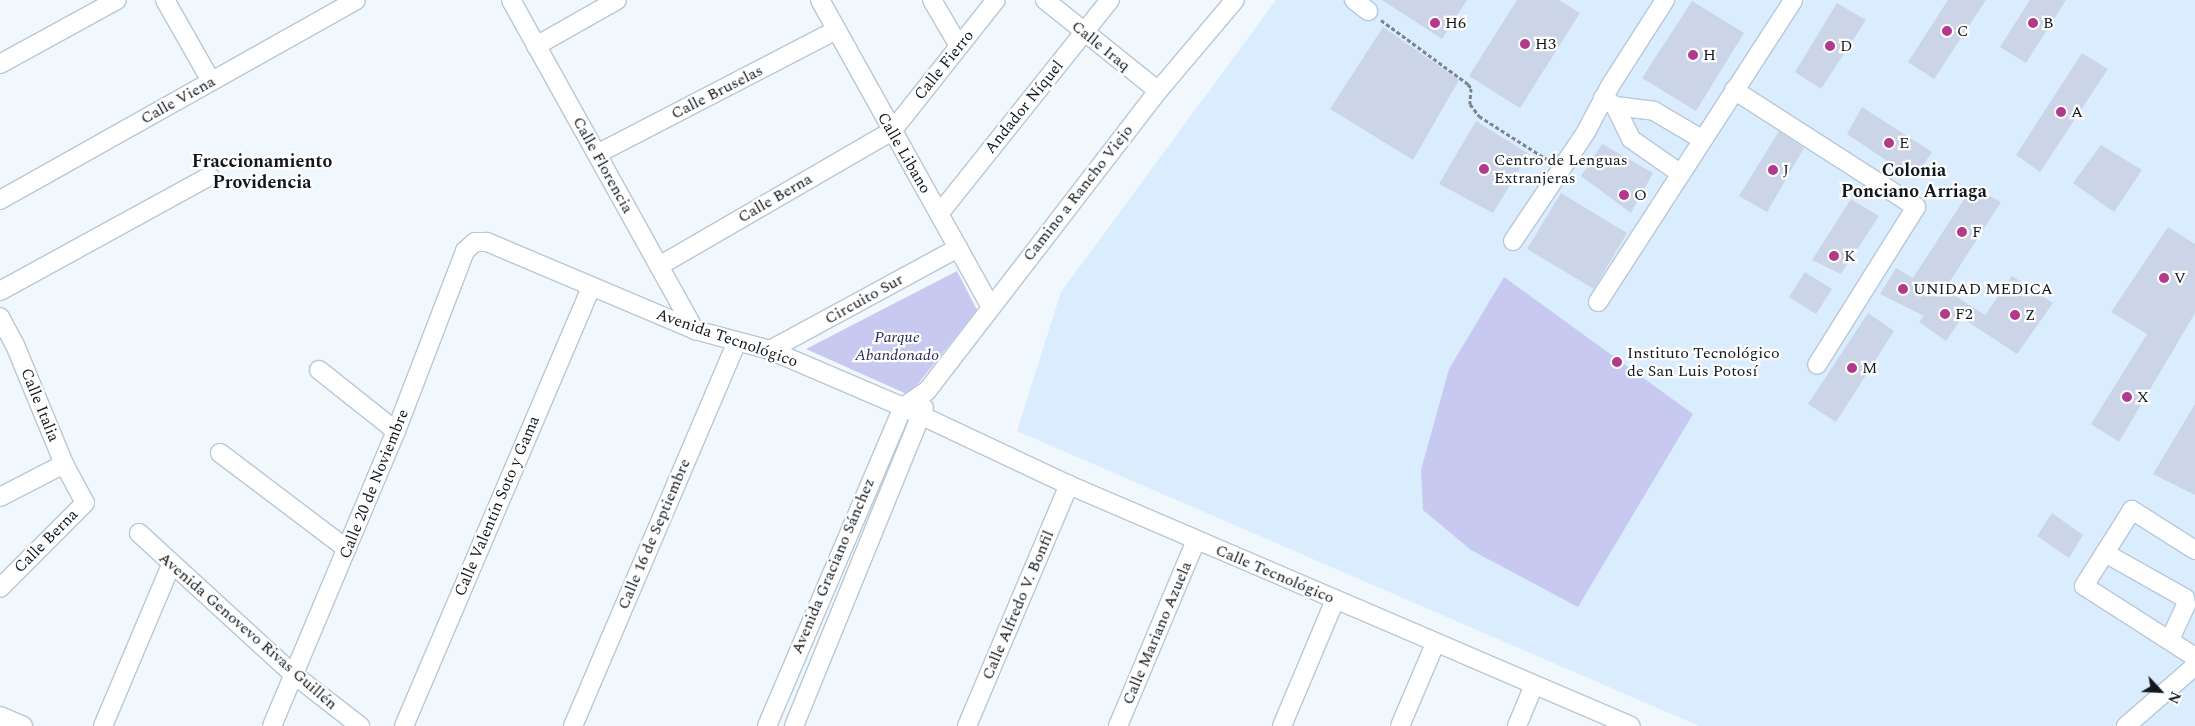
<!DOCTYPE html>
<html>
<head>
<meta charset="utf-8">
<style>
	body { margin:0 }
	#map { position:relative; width:2195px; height:726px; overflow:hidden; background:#f0f7fd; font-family:Spectral,serif }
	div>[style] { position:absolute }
	.built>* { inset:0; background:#daedfe }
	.green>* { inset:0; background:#c7c9f1 }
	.building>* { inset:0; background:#cbd5e7 }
	.path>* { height:3px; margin-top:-1.5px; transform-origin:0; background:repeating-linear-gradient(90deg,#7e858a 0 4px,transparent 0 6.5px) }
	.roads { filter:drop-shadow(1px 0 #b7c8d7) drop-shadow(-1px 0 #b7c8d7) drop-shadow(0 1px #b7c8d7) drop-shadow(0 -1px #b7c8d7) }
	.minor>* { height:18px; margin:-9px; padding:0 9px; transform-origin:9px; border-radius:9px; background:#fff }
	.dots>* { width:14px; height:14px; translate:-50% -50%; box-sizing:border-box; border:2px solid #fff; border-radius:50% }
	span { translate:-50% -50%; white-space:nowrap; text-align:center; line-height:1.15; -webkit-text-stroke:4.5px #fff; paint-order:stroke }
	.poi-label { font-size:16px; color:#12181d }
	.left { translate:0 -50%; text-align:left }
	.street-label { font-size:16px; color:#12181d }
	.park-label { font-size:16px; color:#2b275b; font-style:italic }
	.neighbourhood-label { font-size:18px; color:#12181d; font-weight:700 }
	.north { position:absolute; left:2135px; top:666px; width:50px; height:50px; -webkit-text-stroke:4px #fff; paint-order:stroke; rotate:115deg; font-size:14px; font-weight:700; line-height:20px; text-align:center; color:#12181d }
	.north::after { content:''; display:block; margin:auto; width:18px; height:22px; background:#12181d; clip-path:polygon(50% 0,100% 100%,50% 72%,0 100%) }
</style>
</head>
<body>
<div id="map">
	<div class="built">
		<div style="clip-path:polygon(1276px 0,2195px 0,2195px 726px,1699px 726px,1017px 431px,1061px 292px)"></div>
	</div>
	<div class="green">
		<div style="clip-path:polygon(957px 271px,977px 310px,909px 395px,806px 349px)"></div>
		<div style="clip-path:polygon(1504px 277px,1693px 414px,1578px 607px,1471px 550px,1423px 510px,1421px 470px,1449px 369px)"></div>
	</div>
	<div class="building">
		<div style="clip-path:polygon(1382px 0,1467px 0,1442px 39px)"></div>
		<div style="clip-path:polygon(1517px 0,1559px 0,1580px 13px,1520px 108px,1469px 76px)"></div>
		<div style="clip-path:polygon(1948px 0,1986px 0,1934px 79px,1908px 62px)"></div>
		<div style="clip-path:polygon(2030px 0,2066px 0,2026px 63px,2000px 47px)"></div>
		<div style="clip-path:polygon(1692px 1px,1744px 33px,1696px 111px,1642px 78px)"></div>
		<div style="clip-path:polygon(1837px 3px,1866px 20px,1821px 89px,1795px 72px)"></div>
		<div style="clip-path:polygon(1383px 27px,1459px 80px,1413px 160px,1330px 109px)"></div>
		<div style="clip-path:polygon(2082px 53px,2108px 69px,2040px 172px,2016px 155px)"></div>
		<div style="clip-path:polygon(1862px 107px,1932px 152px,1914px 179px,1847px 134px)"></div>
		<div style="clip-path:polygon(1476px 121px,1529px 154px,1493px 213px,1439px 184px)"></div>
		<div style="clip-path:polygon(1779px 131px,1804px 148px,1767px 212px,1739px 196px)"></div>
		<div style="clip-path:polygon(1602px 144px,1653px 173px,1631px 213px,1581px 176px)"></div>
		<div style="clip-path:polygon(2101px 145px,2142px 170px,2114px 212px,2073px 183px)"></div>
		<div style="clip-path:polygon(1972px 187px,2001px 202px,1945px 289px,1985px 315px,2012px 276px,2053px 303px,2017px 354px,1962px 318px,1946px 341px,1919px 322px,1924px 316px,1880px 294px,1896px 268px,1913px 278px)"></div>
		<div style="clip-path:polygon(1561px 193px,1627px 233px,1594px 289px,1527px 249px)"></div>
		<div style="clip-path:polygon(1851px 199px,1879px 216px,1841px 274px,1812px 260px)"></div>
		<div style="clip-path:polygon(2168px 227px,2195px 244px,2195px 313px,2119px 442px,2091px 424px,2147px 334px,2111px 312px)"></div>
		<div style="clip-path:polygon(1805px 272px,1832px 289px,1816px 314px,1789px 297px)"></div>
		<div style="clip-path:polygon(1868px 313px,1894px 331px,1836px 422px,1808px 404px)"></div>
		<div style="clip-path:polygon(2195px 404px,2195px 495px,2153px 474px)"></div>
		<div style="clip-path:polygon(2052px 513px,2083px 535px,2069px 558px,2037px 536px)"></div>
	</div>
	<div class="path">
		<div style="left:1381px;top:20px;width:108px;rotate:36.3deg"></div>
		<div style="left:1468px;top:84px;width:5px;rotate:53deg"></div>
		<div style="left:1471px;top:88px;width:16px;rotate:94deg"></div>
		<div style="left:1470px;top:104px;width:15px;rotate:53deg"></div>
		<div style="left:1479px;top:116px;width:82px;rotate:32.5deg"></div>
	</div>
	<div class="roads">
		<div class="minor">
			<div style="left:165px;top:0;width:93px;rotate:60.4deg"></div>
			<div style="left:511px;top:0;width:378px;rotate:60.9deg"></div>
			<div style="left:820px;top:0;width:349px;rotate:60.9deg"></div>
			<div style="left:932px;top:0;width:53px;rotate:59.6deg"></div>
			<div style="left:1045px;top:0;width:145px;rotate:38.8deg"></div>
			<div style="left:1354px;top:0;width:18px;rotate:38deg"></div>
			<div style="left:536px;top:46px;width:93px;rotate:-29.6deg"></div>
			<div style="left:0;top:64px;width:133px;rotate:-28.7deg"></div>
			<div style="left:1734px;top:90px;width:216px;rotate:32.7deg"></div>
			<div style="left:1916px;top:207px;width:186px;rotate:122.1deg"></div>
			<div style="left:1603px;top:98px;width:14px;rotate:34deg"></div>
			<div style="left:1615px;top:106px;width:39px;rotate:7deg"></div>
			<div style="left:1654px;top:111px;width:57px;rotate:30.6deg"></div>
			<div style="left:1615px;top:106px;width:37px;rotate:64deg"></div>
			<div style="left:1631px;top:139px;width:61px;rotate:35deg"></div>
			<div style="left:597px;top:154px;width:269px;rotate:-27.4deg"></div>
			<div style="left:0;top:200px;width:408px;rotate:-29.3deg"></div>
			<div style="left:939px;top:214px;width:274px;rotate:-51.4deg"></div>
			<div style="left:1513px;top:241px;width:131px;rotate:-56.2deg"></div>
			<div style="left:1586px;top:132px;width:52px;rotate:-62.4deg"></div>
			<div style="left:1610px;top:86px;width:102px;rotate:-57.4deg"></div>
			<div style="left:659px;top:266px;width:269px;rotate:-30.1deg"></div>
			<div style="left:892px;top:131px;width:167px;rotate:-51.6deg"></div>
			<div style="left:0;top:291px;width:239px;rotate:-28.7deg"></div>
			<div style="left:1598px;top:302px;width:359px;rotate:-57.1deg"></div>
			<div style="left:0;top:317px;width:32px;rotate:62deg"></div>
			<div style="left:15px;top:345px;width:129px;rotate:67.6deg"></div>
			<div style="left:64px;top:464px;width:44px;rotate:61.7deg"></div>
			<div style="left:85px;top:503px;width:120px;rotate:135deg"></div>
			<div style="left:770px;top:350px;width:214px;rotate:-28.5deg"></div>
			<div style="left:319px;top:370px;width:98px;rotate:38.4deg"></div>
			<div style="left:220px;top:453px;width:159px;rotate:37.1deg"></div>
			<div style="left:0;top:497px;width:72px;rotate:-27.3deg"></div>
			<div style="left:139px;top:533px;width:209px;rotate:42.5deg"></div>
			<div style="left:293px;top:674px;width:85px;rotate:37.8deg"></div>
			<div style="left:2195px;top:550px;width:75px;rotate:-147.6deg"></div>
			<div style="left:2132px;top:510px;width:90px;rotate:122.3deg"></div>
			<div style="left:2084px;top:586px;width:132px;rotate:32.6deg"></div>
			<div style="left:2105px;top:553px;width:92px;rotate:29.4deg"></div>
			<div style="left:2185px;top:598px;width:7px;rotate:82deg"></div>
			<div style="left:2186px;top:605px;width:38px;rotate:115deg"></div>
			<div style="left:0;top:716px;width:25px;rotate:23deg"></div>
			<div style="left:103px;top:726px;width:175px;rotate:-67.1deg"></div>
			<div style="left:272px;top:726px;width:320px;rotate:-67.2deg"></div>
			<div style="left:396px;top:431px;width:193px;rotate:-69deg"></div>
			<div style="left:465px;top:251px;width:13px;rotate:-42deg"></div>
			<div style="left:475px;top:242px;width:12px"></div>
			<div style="left:487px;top:242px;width:226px;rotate:22.9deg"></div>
			<div style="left:695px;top:330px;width:78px;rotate:14.9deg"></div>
			<div style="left:770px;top:350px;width:145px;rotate:23.2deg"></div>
			<div style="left:903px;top:407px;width:183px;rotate:25.2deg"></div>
			<div style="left:1069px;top:485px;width:611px;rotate:23.21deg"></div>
			<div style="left:404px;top:726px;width:477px;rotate:-66.9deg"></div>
			<div style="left:573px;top:726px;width:416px;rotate:-66.9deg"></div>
			<div style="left:767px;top:726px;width:347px;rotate:-66.9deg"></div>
			<div style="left:903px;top:407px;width:29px;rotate:-34deg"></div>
			<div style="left:927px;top:391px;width:379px;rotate:-52.4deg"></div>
			<div style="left:1158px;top:91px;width:119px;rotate:-49.8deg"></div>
			<div style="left:794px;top:726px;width:344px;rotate:-67.8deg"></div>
			<div style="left:967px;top:726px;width:262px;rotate:-67.1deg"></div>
			<div style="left:1118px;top:726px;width:202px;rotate:-67.2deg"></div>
			<div style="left:1282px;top:726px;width:137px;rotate:-67.2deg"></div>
			<div style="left:1400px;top:726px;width:89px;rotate:-66.9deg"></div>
			<div style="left:1517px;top:726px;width:44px;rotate:-67.5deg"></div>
			<div style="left:2126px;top:726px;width:91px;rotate:-41deg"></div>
		</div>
	</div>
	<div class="dots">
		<div style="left:1435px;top:23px;background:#b3398d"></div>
		<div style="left:2033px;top:23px;background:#b3398d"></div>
		<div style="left:1947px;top:31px;background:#b3398d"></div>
		<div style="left:1525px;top:44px;background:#b3398d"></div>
		<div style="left:1830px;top:46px;background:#b3398d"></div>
		<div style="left:1693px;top:55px;background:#b3398d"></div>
		<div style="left:2061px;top:112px;background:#b3398d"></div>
		<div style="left:1889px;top:143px;background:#b3398d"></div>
		<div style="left:1484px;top:169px;background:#b3398d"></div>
		<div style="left:1773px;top:170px;background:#b3398d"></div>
		<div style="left:1624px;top:195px;background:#b3398d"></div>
		<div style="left:1962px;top:232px;background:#b3398d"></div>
		<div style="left:1834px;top:256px;background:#b3398d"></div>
		<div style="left:2164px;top:278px;background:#b3398d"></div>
		<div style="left:1903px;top:289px;background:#b3398d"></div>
		<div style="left:1945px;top:314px;background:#b3398d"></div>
		<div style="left:2015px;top:315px;background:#b3398d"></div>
		<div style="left:1617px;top:362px;background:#b3398d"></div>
		<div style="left:1852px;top:368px;background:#b3398d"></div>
		<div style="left:2127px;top:397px;background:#b3398d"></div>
	</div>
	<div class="poi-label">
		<span class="left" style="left:1445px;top:23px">H6</span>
		<span class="left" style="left:2043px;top:23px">B</span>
		<span class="left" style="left:1957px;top:31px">C</span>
		<span class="left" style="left:1535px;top:44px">H3</span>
		<span class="left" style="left:1840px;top:46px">D</span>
		<span class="left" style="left:1703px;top:55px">H</span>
		<span class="left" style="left:2071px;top:112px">A</span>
		<span class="left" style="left:1899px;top:143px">E</span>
		<span class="left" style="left:1494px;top:169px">Centro de Lenguas<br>Extranjeras</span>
		<span class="left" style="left:1783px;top:170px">J</span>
		<span class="left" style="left:1634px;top:195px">O</span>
		<span class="left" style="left:1972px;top:232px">F</span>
		<span class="left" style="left:1844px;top:256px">K</span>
		<span class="left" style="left:2174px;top:278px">V</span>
		<span class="left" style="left:1913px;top:289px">UNIDAD MEDICA</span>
		<span class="left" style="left:1955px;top:314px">F2</span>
		<span class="left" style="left:2025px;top:315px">Z</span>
		<span class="left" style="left:1627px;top:362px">Instituto Tecnológico<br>de San Luis Potosí</span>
		<span class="left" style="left:1862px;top:368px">M</span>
		<span class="left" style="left:2137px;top:397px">X</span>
	</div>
	<div class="street-label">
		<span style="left:1101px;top:46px;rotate:39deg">Calle Iraq</span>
		<span style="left:944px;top:65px;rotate:-51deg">Calle Fierro</span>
		<span style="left:717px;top:92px;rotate:-27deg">Calle Bruselas</span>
		<span style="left:178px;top:100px;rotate:-29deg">Calle Viena</span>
		<span style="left:1024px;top:107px;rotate:-51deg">Andador Níquel</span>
		<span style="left:904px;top:153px;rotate:60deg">Calle Libano</span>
		<span style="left:603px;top:165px;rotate:61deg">Calle Florencia</span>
		<span style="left:1078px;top:193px;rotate:-52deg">Camino a Rancho Viejo</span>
		<span style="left:775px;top:198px;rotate:-30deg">Calle Berna</span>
		<span style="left:864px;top:299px;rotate:-29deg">Circuito Sur</span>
		<span style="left:727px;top:338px;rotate:19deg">Avenida Tecnológico</span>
		<span style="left:40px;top:405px;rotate:68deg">Calle Italia</span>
		<span style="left:374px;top:484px;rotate:-68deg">Calle 20 de Noviembre</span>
		<span style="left:497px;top:506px;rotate:-67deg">Calle Valentín Soto y Gama</span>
		<span style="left:654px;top:534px;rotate:-67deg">Calle 16 de Septiembre</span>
		<span style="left:46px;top:541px;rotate:-45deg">Calle Berna</span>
		<span style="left:833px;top:566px;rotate:-67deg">Avenida Graciano Sánchez</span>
		<span style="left:1275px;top:574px;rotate:23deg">Calle Tecnológico</span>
		<span style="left:1018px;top:605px;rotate:-67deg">Calle Alfredo V. Bonfil</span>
		<span style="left:248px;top:631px;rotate:41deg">Avenida Genovevo Rivas Guillén</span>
		<span style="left:1157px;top:633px;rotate:-67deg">Calle Mariano Azuela</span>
	</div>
	<div class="park-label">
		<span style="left:897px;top:346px">Parque<br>Abandonado</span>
	</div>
	<div class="neighbourhood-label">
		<span style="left:262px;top:173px">Fraccionamiento<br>Providencia</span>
		<span style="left:1914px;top:182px">Colonia<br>Ponciano Arriaga</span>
	</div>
	<div class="north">N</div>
</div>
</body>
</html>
